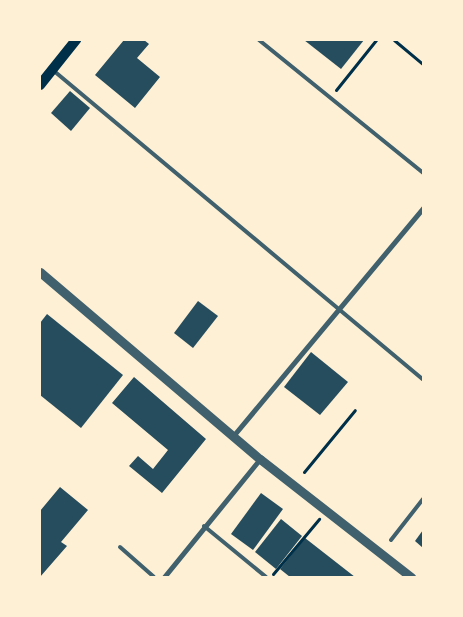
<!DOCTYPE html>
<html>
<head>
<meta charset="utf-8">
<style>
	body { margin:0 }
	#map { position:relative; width:463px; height:617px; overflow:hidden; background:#fdf0d5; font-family:Poppins,sans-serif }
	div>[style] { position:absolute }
	.building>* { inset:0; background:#264d5e }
	.path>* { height:3px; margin:-1.5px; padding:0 1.5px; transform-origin:1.5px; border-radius:1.5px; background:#003049 }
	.service>* { height:4px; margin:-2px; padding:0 2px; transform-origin:2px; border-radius:2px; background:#3f606c }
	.minor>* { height:5px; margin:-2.5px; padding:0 2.5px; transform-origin:2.5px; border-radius:2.5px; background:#3f606c }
	.tertiary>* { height:9px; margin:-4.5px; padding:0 4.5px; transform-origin:4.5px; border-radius:4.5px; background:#3f606c }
	.secondary>* { height:10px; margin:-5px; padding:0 5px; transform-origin:5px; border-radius:5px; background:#003049 }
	span { translate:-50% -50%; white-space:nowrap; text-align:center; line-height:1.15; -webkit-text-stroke:5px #fdf0d5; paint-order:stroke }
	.frame { position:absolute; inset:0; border:41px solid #fdf0d5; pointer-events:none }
</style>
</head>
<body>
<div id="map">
	<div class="building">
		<div style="clip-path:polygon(124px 40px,144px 40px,149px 44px,137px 58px,160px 77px,135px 108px,95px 75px)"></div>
		<div style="clip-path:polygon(304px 40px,364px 40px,341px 69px)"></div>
		<div style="clip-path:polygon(70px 91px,90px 108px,71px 131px,51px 113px)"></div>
		<div style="clip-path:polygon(198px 301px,218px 316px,193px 348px,174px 333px)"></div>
		<div style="clip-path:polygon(47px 314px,123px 375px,81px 428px,40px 395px,40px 323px)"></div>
		<div style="clip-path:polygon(311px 352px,348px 382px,320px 415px,284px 387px)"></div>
		<div style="clip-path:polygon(134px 377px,206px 439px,162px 493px,129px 466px,138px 456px,153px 469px,168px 450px,112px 403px)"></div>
		<div style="clip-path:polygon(60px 487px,88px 510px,61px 542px,67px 546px,40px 577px,40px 511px)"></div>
		<div style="clip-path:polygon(261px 493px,283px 509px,253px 550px,231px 534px)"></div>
		<div style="clip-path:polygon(281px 519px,302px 536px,276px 569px,255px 552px)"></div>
		<div style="clip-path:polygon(423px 530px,423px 548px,415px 541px)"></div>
		<div style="clip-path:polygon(305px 538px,355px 577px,290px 577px,280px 569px)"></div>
	</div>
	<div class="path">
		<div style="left:394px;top:40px;width:38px;rotate:40deg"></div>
		<div style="left:336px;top:90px;width:64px;rotate:-51.3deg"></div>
		<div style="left:304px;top:472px;width:80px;rotate:-50.6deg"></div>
		<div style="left:273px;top:574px;width:72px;rotate:-50.1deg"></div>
	</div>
	<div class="service">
		<div style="left:259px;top:40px;width:211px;rotate:39deg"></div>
		<div style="left:54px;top:71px;width:481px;rotate:39.9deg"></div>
		<div style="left:204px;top:526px;width:80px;rotate:39.4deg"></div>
		<div style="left:391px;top:540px;width:52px;rotate:-52deg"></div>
		<div style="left:120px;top:547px;width:45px;rotate:41.4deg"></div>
	</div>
	<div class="minor">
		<div style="left:233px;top:436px;width:297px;rotate:-50.2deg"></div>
		<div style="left:164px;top:577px;width:152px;rotate:-50.9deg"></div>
	</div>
	<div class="tertiary">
		<div style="left:40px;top:272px;width:289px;rotate:40.4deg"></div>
		<div style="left:260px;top:459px;width:192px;rotate:38deg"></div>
	</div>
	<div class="secondary">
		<div style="left:40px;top:85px;width:58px;rotate:-51.3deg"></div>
	</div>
	<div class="frame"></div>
</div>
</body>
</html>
